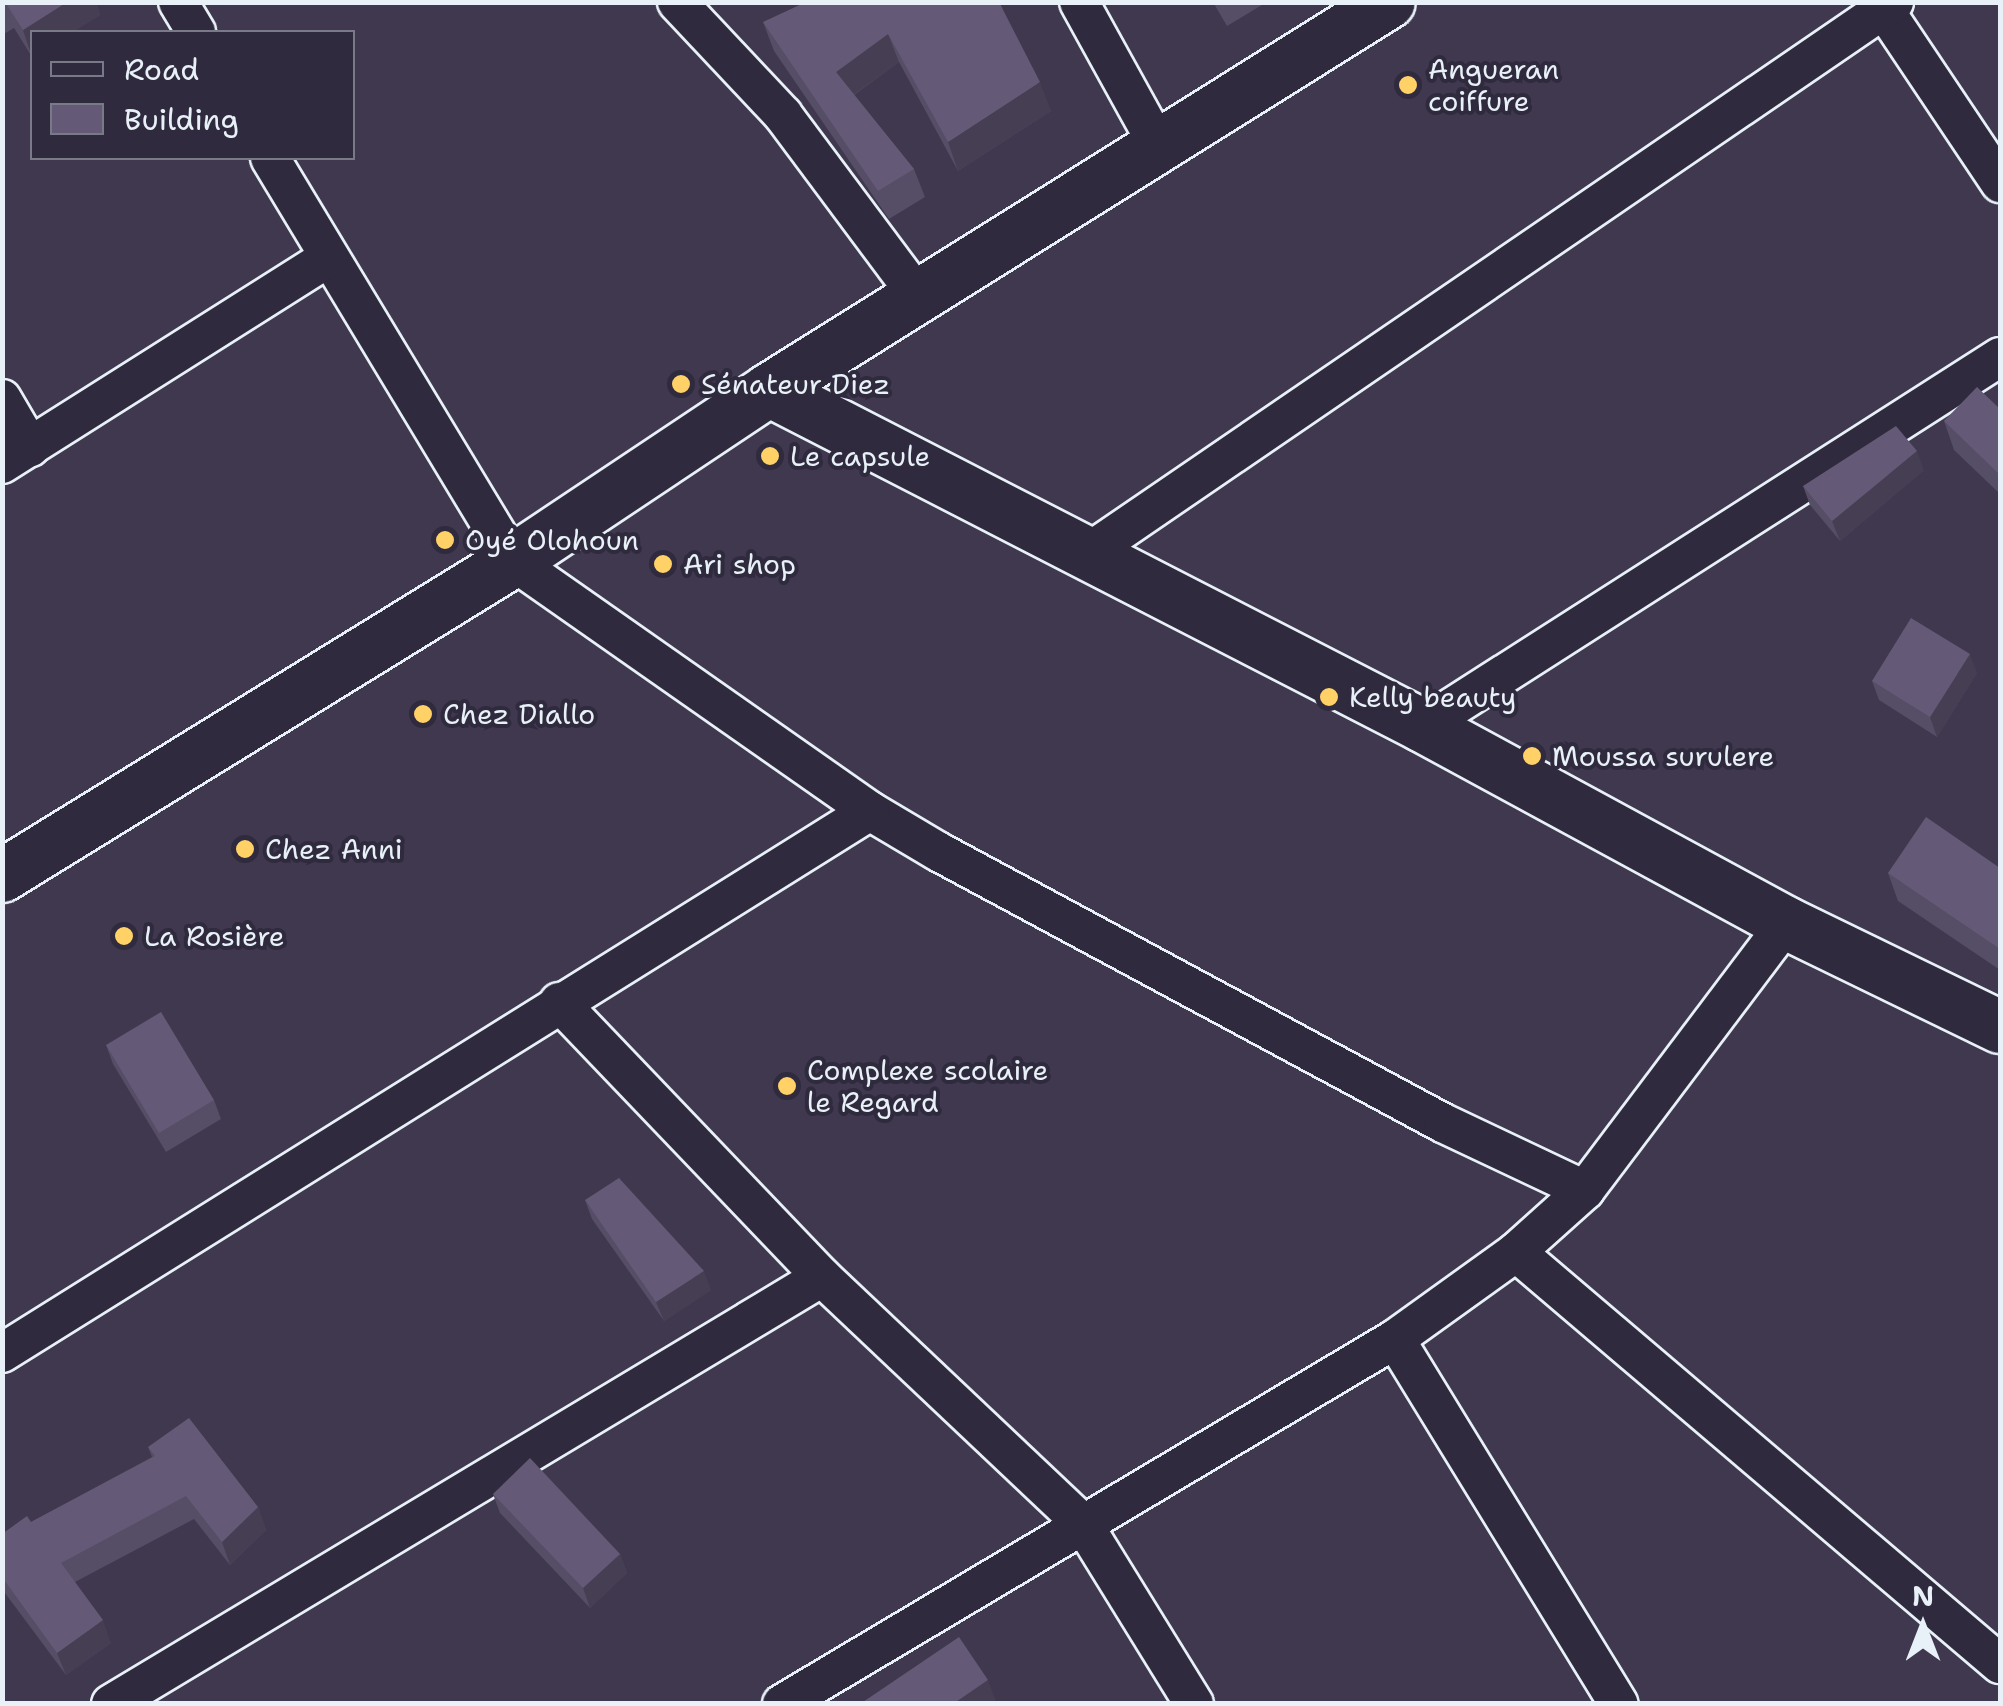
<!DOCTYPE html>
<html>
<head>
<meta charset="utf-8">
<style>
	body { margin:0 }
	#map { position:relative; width:2003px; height:1706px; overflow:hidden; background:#3f384e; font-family:"Shantell Sans",sans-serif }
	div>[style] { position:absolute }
	.roads { filter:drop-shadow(2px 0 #e8f1f8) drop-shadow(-2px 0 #e8f1f8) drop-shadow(0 2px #e8f1f8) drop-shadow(0 -2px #e8f1f8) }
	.street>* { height:38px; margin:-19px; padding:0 19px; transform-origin:19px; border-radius:19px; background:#2f2a3d }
	.secondary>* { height:52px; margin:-26px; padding:0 26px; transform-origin:26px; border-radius:26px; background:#2f2a3d }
	.wall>* { inset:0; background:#564d66 }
	.shaded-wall>* { inset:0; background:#463f53 }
	.building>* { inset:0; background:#645a77 }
	.dots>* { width:28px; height:28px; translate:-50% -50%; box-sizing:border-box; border:5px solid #2f2a3d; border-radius:50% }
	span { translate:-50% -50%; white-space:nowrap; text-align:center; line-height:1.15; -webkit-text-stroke:8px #2f2a3d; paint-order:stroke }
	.poi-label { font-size:28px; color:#e8f1f8 }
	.left { translate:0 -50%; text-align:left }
	.frame { position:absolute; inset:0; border:5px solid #e8f1f8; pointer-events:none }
	.legend { position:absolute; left:30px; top:30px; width:325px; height:130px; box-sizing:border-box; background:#2f2a3d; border:2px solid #797a88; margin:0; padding:12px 18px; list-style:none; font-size:30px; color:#e8f1f8 }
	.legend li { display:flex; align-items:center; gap:20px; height:50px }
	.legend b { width:50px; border:2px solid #797a88 }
	.north { position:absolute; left:1873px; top:1576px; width:100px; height:100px; -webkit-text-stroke:8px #2f2a3d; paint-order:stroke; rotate:0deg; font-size:28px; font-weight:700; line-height:40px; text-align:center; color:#e8f1f8 }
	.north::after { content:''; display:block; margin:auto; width:35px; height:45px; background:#e8f1f8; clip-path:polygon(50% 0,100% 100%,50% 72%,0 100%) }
</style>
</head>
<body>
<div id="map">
	<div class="roads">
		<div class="street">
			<div style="left:178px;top:2px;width:35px;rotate:59deg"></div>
			<div style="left:677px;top:2px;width:155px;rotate:46.8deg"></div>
			<div style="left:783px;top:115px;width:226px;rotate:53.3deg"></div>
			<div style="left:1079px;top:2px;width:166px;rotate:61.1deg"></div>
			<div style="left:1879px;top:2px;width:218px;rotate:56.2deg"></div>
			<div style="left:270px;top:158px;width:471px;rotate:58.9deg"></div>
			<div style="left:513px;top:561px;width:436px;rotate:35deg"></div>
			<div style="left:870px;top:811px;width:80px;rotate:30.7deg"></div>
			<div style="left:939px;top:852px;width:572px;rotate:28.27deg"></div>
			<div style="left:1443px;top:1123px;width:157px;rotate:25.3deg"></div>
			<div style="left:1585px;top:1190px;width:93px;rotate:138.1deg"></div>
			<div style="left:1516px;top:1252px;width:636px;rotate:40.41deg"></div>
			<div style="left:2px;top:399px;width:56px;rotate:59.7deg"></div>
			<div style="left:2px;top:464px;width:387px;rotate:-32.3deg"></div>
			<div style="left:1085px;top:555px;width:980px;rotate:-34.35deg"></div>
			<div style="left:1423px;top:726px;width:685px;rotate:-32.6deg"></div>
			<div style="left:559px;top:1002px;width:381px;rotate:46.3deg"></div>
			<div style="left:822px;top:1277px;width:359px;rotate:43.4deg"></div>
			<div style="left:1083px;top:1524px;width:211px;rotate:58.3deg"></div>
			<div style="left:1585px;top:1190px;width:334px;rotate:-53deg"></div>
			<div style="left:1395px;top:1339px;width:428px;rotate:58.5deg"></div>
			<div style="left:2px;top:1353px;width:1023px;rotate:-31.98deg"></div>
			<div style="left:111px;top:1704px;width:829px;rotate:-30.99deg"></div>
			<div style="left:782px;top:1704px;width:713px;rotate:-30.77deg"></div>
			<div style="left:1395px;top:1339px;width:149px;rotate:-35.7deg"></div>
		</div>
		<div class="secondary">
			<div style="left:769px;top:390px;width:735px;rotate:27.19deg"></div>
			<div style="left:1423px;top:726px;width:413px;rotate:28.5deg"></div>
			<div style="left:1786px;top:923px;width:238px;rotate:25.9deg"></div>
			<div style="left:2px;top:876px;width:600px;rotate:-31.65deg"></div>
			<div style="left:513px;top:561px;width:308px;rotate:-33.7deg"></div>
			<div style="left:769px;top:390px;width:731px;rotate:-32.04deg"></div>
		</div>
	</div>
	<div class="wall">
		<div style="clip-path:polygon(2px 2px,96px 2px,100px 15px,72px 32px,32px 32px,32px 57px,14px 28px,2px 35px)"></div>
		<div style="clip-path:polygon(999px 2px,1051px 111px,958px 171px,899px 62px,854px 95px,914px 169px,925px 197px,889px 219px,774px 51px,763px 22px)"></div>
		<div style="clip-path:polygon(1213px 2px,1267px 2px,1227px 26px)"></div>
		<div style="clip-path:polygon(2000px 409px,2000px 494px,1954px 450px,1944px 421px)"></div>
		<div style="clip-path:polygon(1924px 470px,1840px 541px,1810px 505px,1803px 486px)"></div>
		<div style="clip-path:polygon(1977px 673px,1937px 737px,1879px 700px,1872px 681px)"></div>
		<div style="clip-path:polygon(2000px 868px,2000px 970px,1898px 901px,1888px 873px)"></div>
		<div style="clip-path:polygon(106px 1045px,214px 1100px,221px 1119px,166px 1152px,113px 1064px)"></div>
		<div style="clip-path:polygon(585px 1200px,711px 1290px,664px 1321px,592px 1219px)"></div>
		<div style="clip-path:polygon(148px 1447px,258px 1507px,266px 1530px,230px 1565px,194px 1519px,75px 1582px,111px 1643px,66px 1675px,2px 1589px,2px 1534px,31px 1522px,152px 1457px)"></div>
		<div style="clip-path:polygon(493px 1494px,620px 1554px,627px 1573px,590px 1608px,500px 1513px)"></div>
	</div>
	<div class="shaded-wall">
		<div style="clip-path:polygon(67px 2px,96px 2px,100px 15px,72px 32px,32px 32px,32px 57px,23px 30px)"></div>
		<div style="clip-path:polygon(888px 34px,899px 62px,846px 100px,836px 72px)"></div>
		<div style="clip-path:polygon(1040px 82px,1051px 111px,958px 171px,948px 142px)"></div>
		<div style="clip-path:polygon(1917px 451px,1924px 470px,1840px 541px,1832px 521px)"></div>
		<div style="clip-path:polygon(1970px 654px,1977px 673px,1937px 737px,1930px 717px)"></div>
		<div style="clip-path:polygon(704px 1271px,711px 1290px,664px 1321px,656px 1302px)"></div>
		<div style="clip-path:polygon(258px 1507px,266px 1530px,230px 1565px,222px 1542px)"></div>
		<div style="clip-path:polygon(620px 1554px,627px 1573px,590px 1608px,583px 1588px)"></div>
		<div style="clip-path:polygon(103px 1620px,111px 1643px,66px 1675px,57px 1653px)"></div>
		<div style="clip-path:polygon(988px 1680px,997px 1704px,953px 1704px)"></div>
	</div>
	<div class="building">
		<div style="clip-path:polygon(5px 2px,67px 2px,23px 30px)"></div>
		<div style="clip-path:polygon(806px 2px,999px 2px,1040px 82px,948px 142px,888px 34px,836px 72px,914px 169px,878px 191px,763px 22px)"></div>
		<div style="clip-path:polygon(1977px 387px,2000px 409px,2000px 475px,1944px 421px)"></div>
		<div style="clip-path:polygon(1896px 426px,1917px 451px,1832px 521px,1803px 486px)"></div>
		<div style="clip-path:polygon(1911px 618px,1970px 654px,1930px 717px,1872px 681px)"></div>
		<div style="clip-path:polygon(1926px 817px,2000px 868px,2000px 949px,1888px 873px)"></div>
		<div style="clip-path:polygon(161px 1012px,214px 1100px,159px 1133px,106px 1045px)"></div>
		<div style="clip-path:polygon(619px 1178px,704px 1271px,656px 1302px,585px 1200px)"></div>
		<div style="clip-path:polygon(189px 1418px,258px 1507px,222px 1542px,186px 1496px,61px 1563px,103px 1620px,57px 1653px,2px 1577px,2px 1534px,27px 1516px,31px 1522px,155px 1456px,148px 1447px)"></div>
		<div style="clip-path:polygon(530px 1458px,620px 1554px,583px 1588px,493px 1494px)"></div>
		<div style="clip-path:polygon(959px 1637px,988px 1680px,953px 1704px,860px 1704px)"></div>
	</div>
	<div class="dots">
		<div style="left:1408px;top:85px;background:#ffd166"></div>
		<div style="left:681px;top:384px;background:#ffd166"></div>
		<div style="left:770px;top:456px;background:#ffd166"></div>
		<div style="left:445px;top:540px;background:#ffd166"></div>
		<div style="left:663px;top:564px;background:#ffd166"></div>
		<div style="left:1329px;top:697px;background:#ffd166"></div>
		<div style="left:423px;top:714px;background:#ffd166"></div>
		<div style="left:1532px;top:756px;background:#ffd166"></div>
		<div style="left:245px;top:849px;background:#ffd166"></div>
		<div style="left:124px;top:936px;background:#ffd166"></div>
		<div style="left:787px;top:1086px;background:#ffd166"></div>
	</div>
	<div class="poi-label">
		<span class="left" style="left:1428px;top:85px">Angueran<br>coiffure</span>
		<span class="left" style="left:701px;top:384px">Sénateur Diez</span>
		<span class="left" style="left:790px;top:456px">Le capsule</span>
		<span class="left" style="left:465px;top:540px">Oyé Olohoun</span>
		<span class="left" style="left:683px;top:564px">Ari shop</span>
		<span class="left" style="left:1349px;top:697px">Kelly beauty</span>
		<span class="left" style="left:443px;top:714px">Chez Diallo</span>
		<span class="left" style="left:1552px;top:756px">Moussa surulere</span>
		<span class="left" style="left:265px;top:849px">Chez Anni</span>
		<span class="left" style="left:144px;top:936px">La Rosière</span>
		<span class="left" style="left:807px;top:1086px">Complexe scolaire<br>le Regard</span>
	</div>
	<div class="frame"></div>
	<ul class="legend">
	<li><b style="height:12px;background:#2f2a3d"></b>Road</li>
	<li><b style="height:28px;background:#645a77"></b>Building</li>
	</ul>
	<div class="north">N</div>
</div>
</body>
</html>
